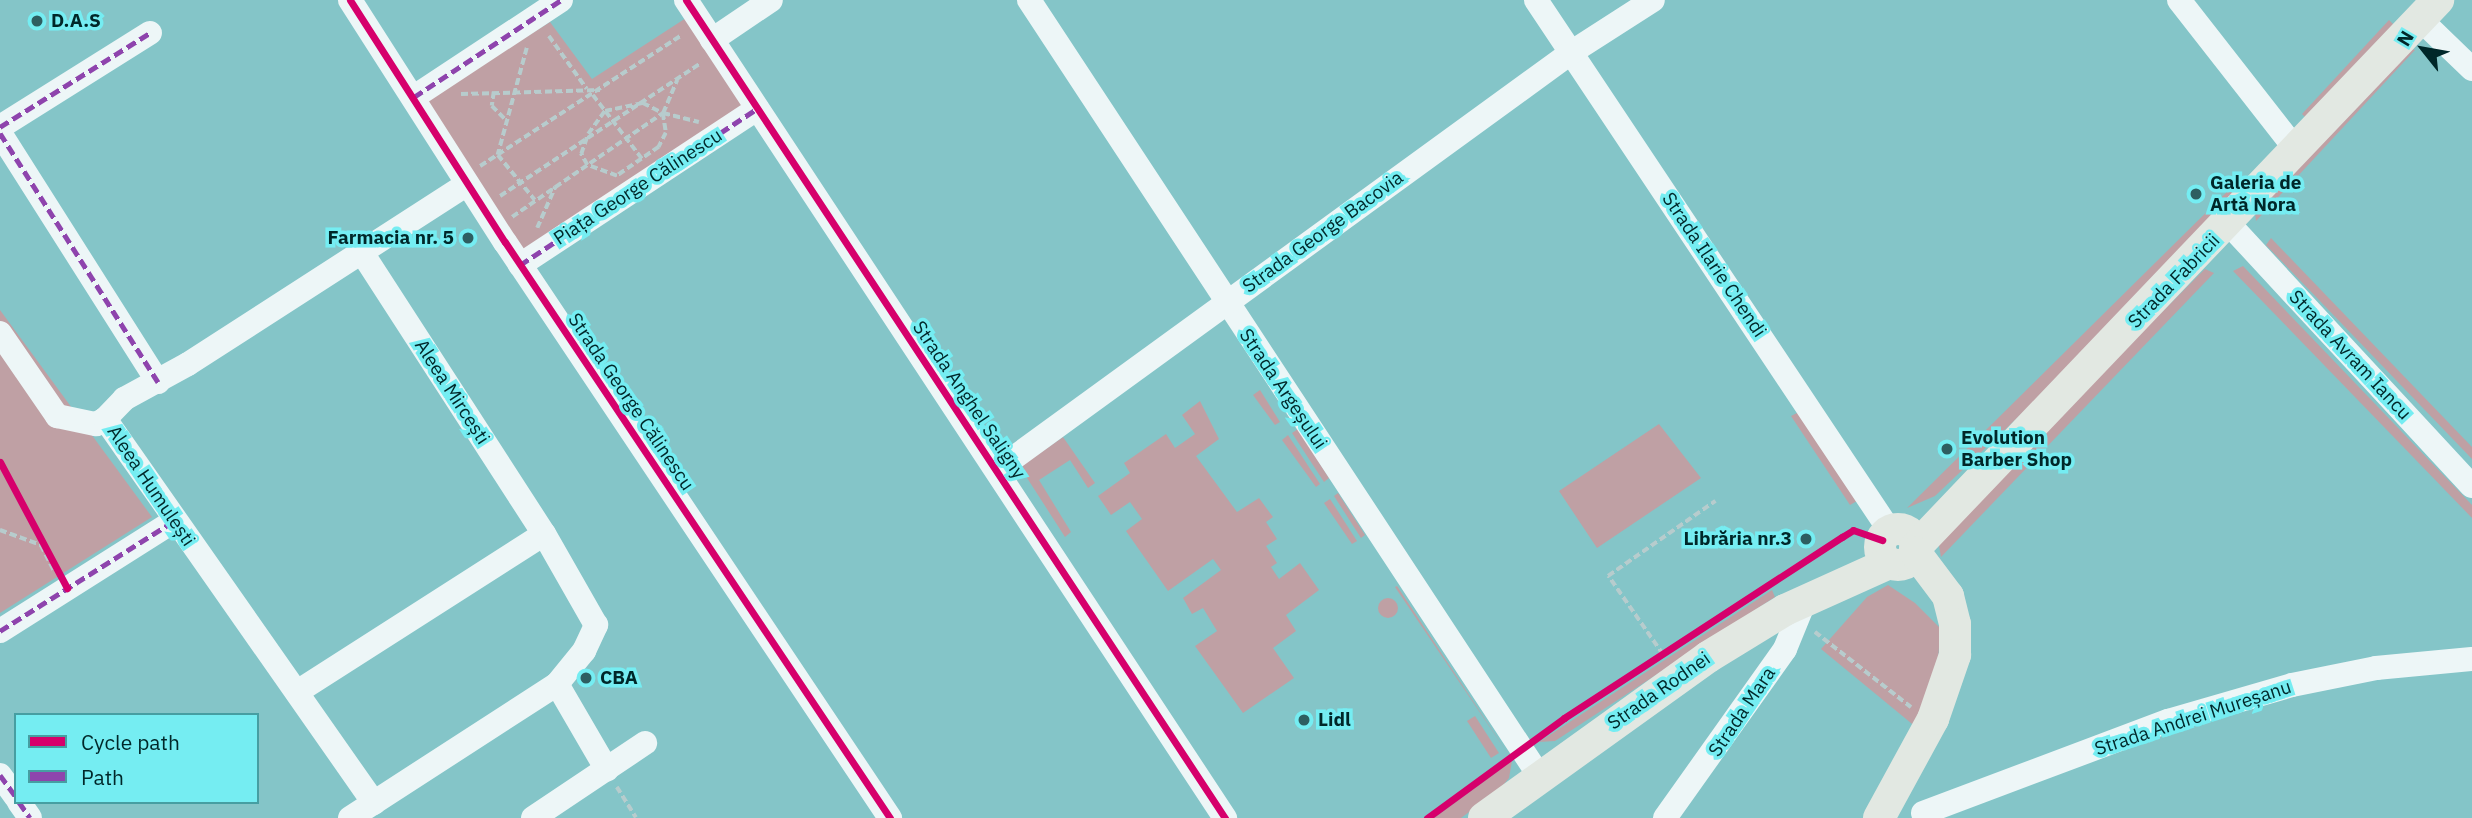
<!DOCTYPE html>
<html>
<head>
<meta charset="utf-8">
<style>
	body { margin:0 }
	#map { position:relative; width:2472px; height:818px; overflow:hidden; background:#84c5c8; font-family:"IBM Plex Sans",sans-serif }
	div>[style] { position:absolute }
	.green>* { inset:0; background:#bfa0a4 }
	.round { border-radius:50% }
	.path>* { height:3.5px; margin-top:-1.75px; transform-origin:0; background:repeating-linear-gradient(90deg,#b7cccd 0 7px,transparent 0 10.5px) }
	.minor>* { height:24px; margin:-12px; padding:0 12px; transform-origin:12px; border-radius:12px; background:#edf6f7 }
	.major>* { height:32px; margin:-16px; padding:0 16px; transform-origin:16px; border-radius:16px; background:#e2e8e2 }
	.major>.ring { margin:-16px; padding:0; box-sizing:content-box; background:none; border:32px solid #e2e8e2; border-radius:50% }
	.quiet>* { height:5px; margin-top:-2.5px; transform-origin:0; background:repeating-linear-gradient(90deg,#8e44ad 0 10px,transparent 0 15px) }
	.cycleway>* { height:7px; margin:-3.5px; padding:0 3.5px; transform-origin:3.5px; border-radius:3.5px; background:#d6006c }
	.dots>* { width:19px; height:19px; translate:-50% -50%; box-sizing:border-box; border:4px solid #75edf2; border-radius:50% }
	span { translate:-50% -50%; white-space:nowrap; text-align:center; line-height:1.15; -webkit-text-stroke:7px #75edf2; paint-order:stroke }
	.poi-label { font-size:19px; color:#002729; font-weight:700 }
	.left { translate:0 -50%; text-align:left }
	.right { translate:-100% -50%; text-align:right }
	.street-label { font-size:19px; color:#002729 }
	.legend { position:absolute; left:14px; top:713px; width:245px; height:91px; box-sizing:border-box; background:#75edf2; border:2px solid #469ea2; margin:0; padding:9px 12px; list-style:none; font-size:21px; color:#002729 }
	.legend li { display:flex; align-items:center; gap:14px; height:35px }
	.legend b { width:35px; border:2px solid #469ea2 }
	.north { position:absolute; left:2388px; top:14px; width:70px; height:70px; -webkit-text-stroke:5px #75edf2; paint-order:stroke; rotate:301deg; font-size:19px; font-weight:700; line-height:28px; text-align:center; color:#002729 }
	.north::after { content:''; display:block; margin:auto; width:24px; height:32px; background:#002729; clip-path:polygon(50% 0,100% 100%,50% 72%,0 100%) }
</style>
</head>
<body>
<div id="map">
	<div class="green">
		<div style="clip-path:polygon(686px 18px,746px 111px,524px 255px,425px 100px,550px 22px,592px 79px)"></div>
		<div style="clip-path:polygon(2389px 20px,2395px 26px,2306px 118px,2302px 114px)"></div>
		<div style="clip-path:polygon(2409px 48px,2415px 50px,2256px 221px,2255px 213px)"></div>
		<div style="clip-path:polygon(2242px 177px,2248px 181px,2112px 328px,1935px 496px,1907px 508px)"></div>
		<div style="clip-path:polygon(2271px 238px,2472px 447px,2472px 459px,2266px 245px)"></div>
		<div style="clip-path:polygon(2243px 266px,2472px 505px,2472px 518px,2233px 271px)"></div>
		<div style="clip-path:polygon(2205px 269px,2214px 273px,1941px 557px,1938px 540px,1954px 520px)"></div>
		<div style="clip-path:polygon(0 310px,152px 517px,0 613px)"></div>
		<div style="clip-path:polygon(1260px 390px,1280px 422px,1275px 425px,1253px 395px)"></div>
		<div style="clip-path:polygon(1200px 401px,1219px 439px,1196px 456px,1237px 512px,1259px 498px,1273px 517px,1266px 522px,1277px 539px,1266px 546px,1277px 563px,1271px 567px,1279px 579px,1300px 563px,1319px 590px,1286px 615px,1296px 631px,1273px 648px,1294px 678px,1243px 713px,1195px 646px,1217px 631px,1203px 608px,1192px 614px,1183px 598px,1221px 570px,1213px 559px,1168px 591px,1126px 531px,1142px 519px,1130px 502px,1111px 515px,1098px 496px,1130px 473px,1124px 463px,1166px 434px,1175px 448px,1195px 434px,1182px 415px)"></div>
		<div style="clip-path:polygon(1801px 411px,1857px 501px,1850px 505px,1791px 416px)"></div>
		<div style="clip-path:polygon(1659px 424px,1701px 478px,1597px 548px,1559px 491px)"></div>
		<div style="clip-path:polygon(1298px 429px,1329px 478px,1324px 482px,1292px 433px)"></div>
		<div style="clip-path:polygon(1288px 435px,1320px 484px,1316px 487px,1282px 440px)"></div>
		<div style="clip-path:polygon(1063px 437px,1095px 483px,1088px 488px,1070px 460px,1039px 480px,1071px 532px,1065px 537px,1020px 467px)"></div>
		<div style="clip-path:polygon(1338px 493px,1365px 535px,1361px 538px,1334px 496px)"></div>
		<div style="clip-path:polygon(1330px 499px,1357px 541px,1352px 544px,1324px 503px)"></div>
		<div style="clip-path:polygon(1888px 585px,1915px 603px,1940px 628px,1937px 684px,1917px 728px,1821px 649px,1867px 597px)"></div>
		<div style="clip-path:polygon(1397px 586px,1508px 754px,1395px 587px)"></div>
		<div style="clip-path:polygon(1772px 590px,1775px 597px,1555px 741px,1539px 742px)"></div>
		<div class="round" style="left:1378px;top:598px;width:20px;height:20px"></div>
		<div style="clip-path:polygon(1475px 716px,1499px 753px,1491px 758px,1467px 721px)"></div>
		<div style="clip-path:polygon(1512px 761px,1509px 778px,1500px 789px,1461px 818px,1434px 818px)"></div>
	</div>
	<div class="path">
		<div style="left:549px;top:36px;width:65px;rotate:54.4deg"></div>
		<div style="left:527px;top:48px;width:111px;rotate:105.2deg"></div>
		<div style="left:498px;top:155px;width:58px;rotate:50.6deg"></div>
		<div style="left:494px;top:92px;width:14px;rotate:98deg"></div>
		<div style="left:492px;top:106px;width:20px;rotate:45deg"></div>
		<div style="left:461px;top:94px;width:139px;rotate:-1.6deg"></div>
		<div style="left:593px;top:95px;width:82px;rotate:52.4deg"></div>
		<div style="left:643px;top:103px;width:22px;rotate:27deg"></div>
		<div style="left:663px;top:113px;width:20px;rotate:81deg"></div>
		<div style="left:666px;top:133px;width:16px;rotate:117deg"></div>
		<div style="left:659px;top:147px;width:51px;rotate:145.4deg"></div>
		<div style="left:617px;top:176px;width:32px;rotate:-160deg"></div>
		<div style="left:587px;top:165px;width:13px;rotate:-119deg"></div>
		<div style="left:581px;top:154px;width:21px;rotate:-71deg"></div>
		<div style="left:588px;top:134px;width:29px;rotate:-54deg"></div>
		<div style="left:605px;top:111px;width:39px;rotate:-12deg"></div>
		<div style="left:663px;top:113px;width:36px;rotate:-67deg"></div>
		<div style="left:480px;top:166px;width:241px;rotate:-33deg"></div>
		<div style="left:500px;top:196px;width:241px;rotate:-33.5deg"></div>
		<div style="left:512px;top:217px;width:183px;rotate:-34.6deg"></div>
		<div style="left:663px;top:113px;width:37px;rotate:14deg"></div>
		<div style="left:537px;top:228px;width:45px;rotate:-66.3deg"></div>
		<div style="left:0;top:530px;width:44px;rotate:20.1deg"></div>
		<div style="left:41px;top:545px;width:31px;rotate:63deg"></div>
		<div style="left:1815px;top:632px;width:122px;rotate:38deg"></div>
		<div style="left:1663px;top:655px;width:96px;rotate:-124.8deg"></div>
		<div style="left:1608px;top:576px;width:131px;rotate:-35deg"></div>
		<div style="left:617px;top:787px;width:36px;rotate:58deg"></div>
	</div>
	<div class="minor">
		<div style="left:350px;top:0;width:287px;rotate:57.4deg"></div>
		<div style="left:505px;top:242px;width:693px;rotate:56.24deg"></div>
		<div style="left:686px;top:0;width:980px;rotate:56.62deg"></div>
		<div style="left:1029px;top:0;width:930px;rotate:56.67deg"></div>
		<div style="left:1536px;top:0;width:638px;rotate:56.31deg"></div>
		<div style="left:2179px;top:0;width:190px;rotate:52deg"></div>
		<div style="left:2420px;top:19px;width:72px;rotate:43.9deg"></div>
		<div style="left:712px;top:40px;width:71px;rotate:-34.1deg"></div>
		<div style="left:414px;top:97px;width:176px;rotate:-33.4deg"></div>
		<div style="left:0;top:127px;width:177px;rotate:-32.1deg"></div>
		<div style="left:0;top:133px;width:295px;rotate:57.6deg"></div>
		<div style="left:2229px;top:224px;width:357px;rotate:47.2deg"></div>
		<div style="left:520px;top:265px;width:284px;rotate:-33.4deg"></div>
		<div style="left:0;top:333px;width:101px;rotate:55.5deg"></div>
		<div style="left:57px;top:416px;width:40px;rotate:12deg"></div>
		<div style="left:96px;top:424px;width:10px;rotate:-29deg"></div>
		<div style="left:997px;top:470px;width:711px;rotate:-36.02deg"></div>
		<div style="left:1572px;top:52px;width:96px;rotate:-32.7deg"></div>
		<div style="left:0;top:631px;width:206px;rotate:-32.3deg"></div>
		<div style="left:557px;top:684px;width:99px;rotate:59.8deg"></div>
		<div style="left:297px;top:692px;width:293px;rotate:-32.6deg"></div>
		<div style="left:0;top:775px;width:27px;rotate:54deg"></div>
		<div style="left:19px;top:802px;width:19px;rotate:55deg"></div>
		<div style="left:374px;top:803px;width:469px;rotate:-125deg"></div>
		<div style="left:105px;top:419px;width:28px;rotate:-46deg"></div>
		<div style="left:124px;top:399px;width:73px;rotate:-28.7deg"></div>
		<div style="left:188px;top:364px;width:332px;rotate:-32.8deg"></div>
		<div style="left:1923px;top:813px;width:262px;rotate:-20.6deg"></div>
		<div style="left:2168px;top:721px;width:129px;rotate:-16.2deg"></div>
		<div style="left:2292px;top:685px;width:86px;rotate:-11.4deg"></div>
		<div style="left:2376px;top:668px;width:96px;rotate:-5.4deg"></div>
		<div style="left:350px;top:818px;width:247px;rotate:-32.9deg"></div>
		<div style="left:557px;top:684px;width:43px;rotate:-50.7deg"></div>
		<div style="left:584px;top:651px;width:29px;rotate:-65deg"></div>
		<div style="left:596px;top:625px;width:105px;rotate:-119.7deg"></div>
		<div style="left:544px;top:534px;width:337px;rotate:-122.9deg"></div>
		<div style="left:533px;top:818px;width:135px;rotate:-33.8deg"></div>
		<div style="left:1665px;top:818px;width:207px;rotate:-54.6deg"></div>
		<div style="left:1785px;top:649px;width:53px;rotate:-67.8deg"></div>
	</div>
	<div class="major">
		<div class="ring" style="left:1880px;top:529px;width:4px;height:4px"></div>
		<div style="left:1915px;top:548px;width:758px;rotate:-46.34deg"></div>
		<div style="left:1484px;top:818px;width:276px;rotate:-35.7deg"></div>
		<div style="left:1708px;top:657px;width:90px;rotate:-31.4deg"></div>
		<div style="left:1785px;top:610px;width:114px;rotate:-24.3deg"></div>
		<div style="left:1879px;top:818px;width:113px;rotate:-61.4deg"></div>
		<div style="left:1933px;top:719px;width:68px;rotate:-71deg"></div>
		<div style="left:1955px;top:655px;width:31px;rotate:-90deg"></div>
		<div style="left:1955px;top:624px;width:29px;rotate:-104deg"></div>
		<div style="left:1948px;top:596px;width:55px;rotate:-126.9deg"></div>
	</div>
	<div class="quiet">
		<div style="left:414px;top:97px;width:176px;rotate:-33.4deg"></div>
		<div style="left:0;top:127px;width:177px;rotate:-32.1deg"></div>
		<div style="left:0;top:133px;width:295px;rotate:57.6deg"></div>
		<div style="left:520px;top:265px;width:284px;rotate:-33.4deg"></div>
		<div style="left:0;top:631px;width:206px;rotate:-32.3deg"></div>
		<div style="left:0;top:775px;width:27px;rotate:54deg"></div>
		<div style="left:19px;top:802px;width:19px;rotate:55deg"></div>
	</div>
	<div class="cycleway">
		<div style="left:350px;top:0;width:287px;rotate:57.4deg"></div>
		<div style="left:505px;top:242px;width:693px;rotate:56.24deg"></div>
		<div style="left:686px;top:0;width:980px;rotate:56.62deg"></div>
		<div style="left:0;top:462px;width:143px;rotate:62deg"></div>
		<div style="left:1427px;top:818px;width:170px;rotate:-36.1deg"></div>
		<div style="left:1564px;top:718px;width:332px;rotate:-33.1deg"></div>
		<div style="left:1842px;top:537px;width:13px;rotate:-32deg"></div>
		<div style="left:1853px;top:530px;width:31px;rotate:19deg"></div>
	</div>
	<div class="dots">
		<div style="left:37px;top:21px;background:#2e5e61"></div>
		<div style="left:2196px;top:194px;background:#2e5e61"></div>
		<div style="left:468px;top:238px;background:#2e5e61"></div>
		<div style="left:1947px;top:449px;background:#2e5e61"></div>
		<div style="left:1806px;top:539px;background:#2e5e61"></div>
		<div style="left:586px;top:678px;background:#2e5e61"></div>
		<div style="left:1304px;top:720px;background:#2e5e61"></div>
	</div>
	<div class="poi-label">
		<span class="left" style="left:51px;top:21px">D.A.S</span>
		<span class="left" style="left:2210px;top:194px">Galeria de<br>Artă Nora</span>
		<span class="right" style="left:454px;top:238px">Farmacia nr. 5</span>
		<span class="left" style="left:1961px;top:449px">Evolution<br>Barber Shop</span>
		<span class="right" style="left:1792px;top:539px">Librăria nr.3</span>
		<span class="left" style="left:600px;top:678px">CBA</span>
		<span class="left" style="left:1318px;top:720px">Lidl</span>
	</div>
	<div class="street-label">
		<span style="left:638px;top:187px;rotate:-33deg">Piața George Călinescu</span>
		<span style="left:1323px;top:232px;rotate:-36deg">Strada George Bacovia</span>
		<span style="left:1714px;top:265px;rotate:56deg">Strada Ilarie Chendi</span>
		<span style="left:2174px;top:281px;rotate:-46deg">Strada Fabricii</span>
		<span style="left:2350px;top:355px;rotate:47deg">Strada Avram Iancu</span>
		<span style="left:1283px;top:389px;rotate:56deg">Strada Argeșului</span>
		<span style="left:452px;top:392px;rotate:57deg">Aleea Mircești</span>
		<span style="left:969px;top:400px;rotate:56deg">Strada Anghel Saligny</span>
		<span style="left:631px;top:402px;rotate:56deg">Strada George Călinescu</span>
		<span style="left:151px;top:486px;rotate:56deg">Aleea Humulești</span>
		<span style="left:1659px;top:691px;rotate:-35deg">Strada Rodnei</span>
		<span style="left:1742px;top:712px;rotate:-56deg">Strada Mara</span>
		<span style="left:2193px;top:718px;rotate:-18deg">Strada Andrei Mureșanu</span>
	</div>
	<ul class="legend">
	<li><b style="height:9px;background:#d6006c"></b>Cycle path</li>
	<li><b style="height:9px;background:#8e44ad"></b>Path</li>
	</ul>
	<div class="north">N</div>
</div>
</body>
</html>
